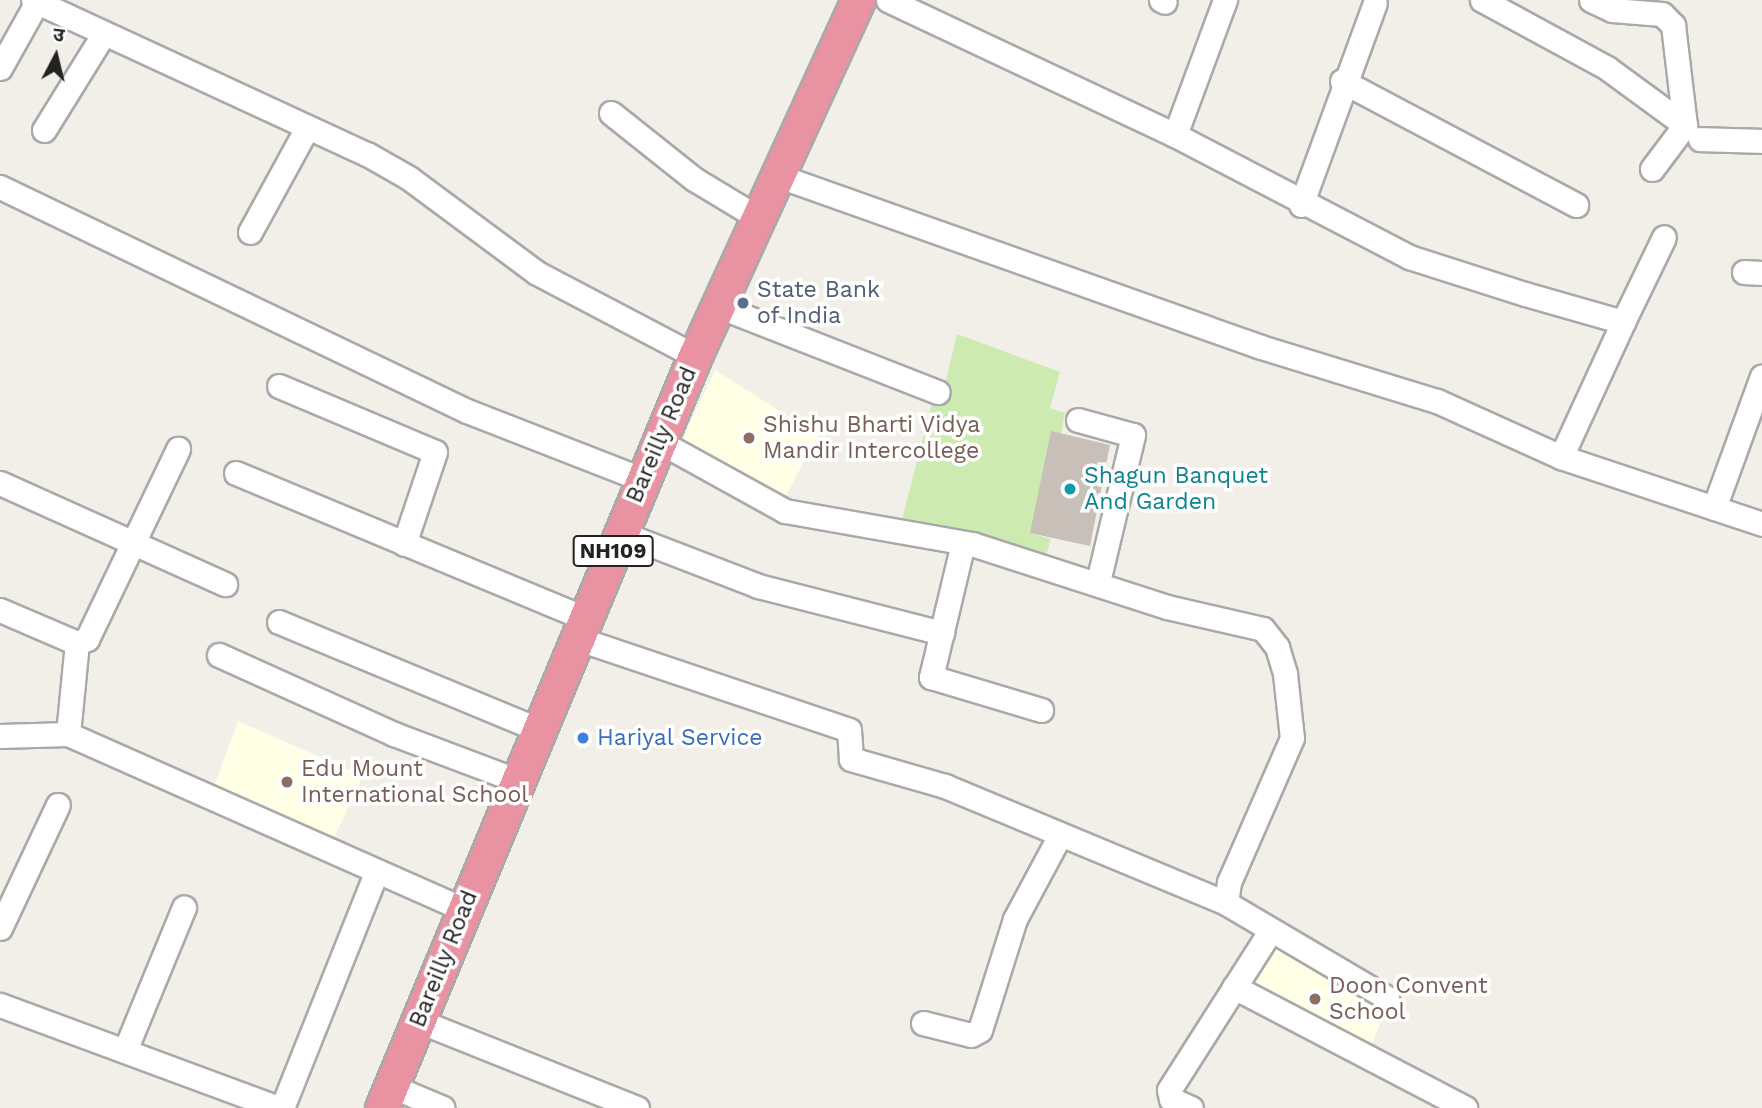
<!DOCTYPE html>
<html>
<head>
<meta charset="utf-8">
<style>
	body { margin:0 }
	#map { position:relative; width:1762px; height:1108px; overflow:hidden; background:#f2efe9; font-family:"Work Sans","Noto Sans Devanagari",sans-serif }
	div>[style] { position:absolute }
	.education>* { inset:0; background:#ffffe5 }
	.grass>* { inset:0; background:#cdebb0 }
	.building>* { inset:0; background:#c7bfb8 }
	.roads { filter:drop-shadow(2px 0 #a9a9a9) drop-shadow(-2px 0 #a9a9a9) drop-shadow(0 2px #a9a9a9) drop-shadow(0 -2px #a9a9a9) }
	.minor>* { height:23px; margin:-11.5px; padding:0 11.5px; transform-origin:11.5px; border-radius:11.5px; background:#fff }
	.highway>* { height:33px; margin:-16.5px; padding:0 16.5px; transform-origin:16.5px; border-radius:16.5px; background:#e892a2 }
	.dots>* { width:19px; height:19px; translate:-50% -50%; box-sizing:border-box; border:4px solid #fff; border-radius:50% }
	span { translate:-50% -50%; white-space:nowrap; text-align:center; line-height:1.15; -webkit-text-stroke:7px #fff; paint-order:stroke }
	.shield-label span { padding:2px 5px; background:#fff; border:2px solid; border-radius:5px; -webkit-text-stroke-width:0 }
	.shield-label { font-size:21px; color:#222; font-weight:700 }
	.service-label { font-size:23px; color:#4e5e75 }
	.left { translate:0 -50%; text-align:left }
	.education-label { font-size:23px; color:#785e54 }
	.street-label { font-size:23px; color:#222 }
	.culture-label { font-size:23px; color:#0d838f }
	.shop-label { font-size:23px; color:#366cbe }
	.north { position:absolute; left:21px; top:21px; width:70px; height:70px; -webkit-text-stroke:5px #fff; paint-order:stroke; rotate:7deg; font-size:19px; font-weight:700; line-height:28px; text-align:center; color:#222 }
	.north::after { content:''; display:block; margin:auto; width:24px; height:32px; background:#222; clip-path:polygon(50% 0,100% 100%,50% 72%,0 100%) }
</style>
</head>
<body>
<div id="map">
	<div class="education">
		<div style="clip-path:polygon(715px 370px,818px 435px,783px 501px,681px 442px)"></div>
		<div style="clip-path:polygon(238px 721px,363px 776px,331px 844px,213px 789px)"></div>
		<div style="clip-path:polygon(1277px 941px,1387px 1005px,1368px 1055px,1241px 993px)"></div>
	</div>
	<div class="grass">
		<div style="clip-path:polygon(957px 334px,1060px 372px,1050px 408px,1065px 413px,1061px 434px,1030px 533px,1051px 539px,1046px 556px,902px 519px,932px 403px,940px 405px)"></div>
	</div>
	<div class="building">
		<div style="clip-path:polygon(1051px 431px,1110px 445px,1090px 546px,1030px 533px)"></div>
	</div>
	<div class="roads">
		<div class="minor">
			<div style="left:33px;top:0;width:368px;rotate:24.8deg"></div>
			<div style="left:367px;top:154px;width:48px;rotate:29.7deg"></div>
			<div style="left:409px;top:178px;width:159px;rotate:36.6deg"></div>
			<div style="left:537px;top:273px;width:178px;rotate:27.7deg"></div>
			<div style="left:888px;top:0;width:317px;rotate:25.2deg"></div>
			<div style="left:1175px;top:135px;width:264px;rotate:27.5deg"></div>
			<div style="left:1409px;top:257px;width:122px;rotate:17.7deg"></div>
			<div style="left:1525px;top:294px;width:102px;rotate:15.9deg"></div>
			<div style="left:1623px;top:322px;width:94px;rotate:-64.2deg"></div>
			<div style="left:1161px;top:0;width:4px;rotate:27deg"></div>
			<div style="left:1482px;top:0;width:142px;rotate:28.5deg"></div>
			<div style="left:1607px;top:68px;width:97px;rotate:36.2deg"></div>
			<div style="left:1591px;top:0;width:23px;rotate:25deg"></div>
			<div style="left:1612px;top:10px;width:50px;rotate:4.6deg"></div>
			<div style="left:1662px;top:14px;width:16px;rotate:45deg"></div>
			<div style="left:1673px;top:25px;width:101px;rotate:83.2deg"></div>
			<div style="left:1685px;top:125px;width:55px;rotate:126.9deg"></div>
			<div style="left:0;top:68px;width:76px;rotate:-60.7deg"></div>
			<div style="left:1342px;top:81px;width:265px;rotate:27.9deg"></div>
			<div style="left:611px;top:113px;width:106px;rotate:38.5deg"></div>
			<div style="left:694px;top:179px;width:74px;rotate:31.1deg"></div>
			<div style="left:44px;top:130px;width:112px;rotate:-58.2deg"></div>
			<div style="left:1175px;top:135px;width:144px;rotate:-69.7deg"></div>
			<div style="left:1700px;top:139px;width:62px;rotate:1.8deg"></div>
			<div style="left:776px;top:175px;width:515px;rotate:19.53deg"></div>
			<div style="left:1261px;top:347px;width:184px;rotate:17.1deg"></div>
			<div style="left:1437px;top:401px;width:136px;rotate:24.3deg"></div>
			<div style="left:1561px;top:457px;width:212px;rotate:18.4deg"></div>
			<div style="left:0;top:187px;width:518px;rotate:25.63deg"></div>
			<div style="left:467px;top:411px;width:190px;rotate:21.3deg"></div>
			<div style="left:1301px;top:205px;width:215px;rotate:-69.9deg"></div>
			<div style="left:250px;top:232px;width:119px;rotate:-61.3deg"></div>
			<div style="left:1744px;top:272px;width:18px;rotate:3deg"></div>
			<div style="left:718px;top:306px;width:236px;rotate:21.4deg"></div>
			<div style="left:279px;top:386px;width:169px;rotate:22.9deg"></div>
			<div style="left:435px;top:452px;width:97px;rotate:108.6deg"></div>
			<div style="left:1078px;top:420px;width:57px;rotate:15.3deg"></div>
			<div style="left:1133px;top:435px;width:151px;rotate:103.4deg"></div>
			<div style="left:660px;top:442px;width:143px;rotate:28.9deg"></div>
			<div style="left:785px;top:511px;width:190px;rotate:10deg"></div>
			<div style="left:972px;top:544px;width:205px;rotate:17.9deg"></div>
			<div style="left:1167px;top:607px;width:98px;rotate:12.9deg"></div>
			<div style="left:1263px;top:629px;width:23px;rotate:52deg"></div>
			<div style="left:1277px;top:647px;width:28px;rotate:73deg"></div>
			<div style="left:1285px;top:674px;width:64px;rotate:83.8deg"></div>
			<div style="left:1292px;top:738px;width:157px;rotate:113.6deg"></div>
			<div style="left:1229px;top:882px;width:21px;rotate:98deg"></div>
			<div style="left:1561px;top:457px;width:149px;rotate:-65.3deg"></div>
			<div style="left:236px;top:473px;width:377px;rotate:22.6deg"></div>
			<div style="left:0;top:483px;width:247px;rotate:24.2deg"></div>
			<div style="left:1714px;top:508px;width:140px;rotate:-70deg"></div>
			<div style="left:621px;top:533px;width:147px;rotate:21.1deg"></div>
			<div style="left:758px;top:586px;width:190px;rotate:14.3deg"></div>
			<div style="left:963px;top:543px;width:138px;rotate:103.4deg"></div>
			<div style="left:931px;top:677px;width:115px;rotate:16.7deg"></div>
			<div style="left:0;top:610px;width:84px;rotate:23.2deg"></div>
			<div style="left:77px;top:643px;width:11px;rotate:-22deg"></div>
			<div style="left:87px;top:639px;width:211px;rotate:-64.4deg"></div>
			<div style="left:279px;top:622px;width:279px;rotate:22.5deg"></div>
			<div style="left:576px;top:638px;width:288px;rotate:18.6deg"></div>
			<div style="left:849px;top:730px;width:29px;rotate:86deg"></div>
			<div style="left:851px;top:759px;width:98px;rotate:16deg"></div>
			<div style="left:945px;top:786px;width:304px;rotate:22.6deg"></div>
			<div style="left:1226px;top:903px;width:187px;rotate:30.5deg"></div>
			<div style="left:219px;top:655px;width:192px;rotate:24.3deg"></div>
			<div style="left:394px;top:734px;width:130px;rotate:20.7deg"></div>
			<div style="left:68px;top:734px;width:91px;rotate:-84.4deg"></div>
			<div style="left:0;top:736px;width:68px;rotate:-1.7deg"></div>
			<div style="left:68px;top:734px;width:434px;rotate:23.9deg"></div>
			<div style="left:0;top:928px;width:136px;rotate:-64.8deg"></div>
			<div style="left:1234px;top:987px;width:261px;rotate:27.6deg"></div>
			<div style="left:0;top:1005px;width:297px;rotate:20.3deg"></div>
			<div style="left:419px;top:1021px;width:235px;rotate:21.8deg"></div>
			<div style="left:923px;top:1023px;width:49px;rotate:14deg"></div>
			<div style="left:971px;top:1035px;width:10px;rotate:-29deg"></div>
			<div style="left:980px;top:1030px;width:116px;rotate:-72.5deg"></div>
			<div style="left:1015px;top:919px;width:95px;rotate:-61.8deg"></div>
			<div style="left:126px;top:1048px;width:152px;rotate:-67.6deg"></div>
			<div style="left:391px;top:1086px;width:56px;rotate:22.9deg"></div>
			<div style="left:282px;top:1108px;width:255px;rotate:-68.2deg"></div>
			<div style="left:1191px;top:1108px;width:22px;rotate:-156deg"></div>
			<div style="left:1171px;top:1099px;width:9px;rotate:-103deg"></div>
			<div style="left:1169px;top:1090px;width:190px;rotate:-57.5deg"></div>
		</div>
		<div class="highway">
			<div style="left:382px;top:1108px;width:815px;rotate:-67.4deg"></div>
			<div style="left:695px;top:356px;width:392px;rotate:-65.4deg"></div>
		</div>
	</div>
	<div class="dots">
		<div style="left:743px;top:303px;background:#5c6f8a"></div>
		<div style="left:749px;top:438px;background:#8d6e63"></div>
		<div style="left:1070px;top:489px;background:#0f9aa8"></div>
		<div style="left:583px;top:738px;background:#3f7fe0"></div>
		<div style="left:287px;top:782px;background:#8d6e63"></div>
		<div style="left:1315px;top:999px;background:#8d6e63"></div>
	</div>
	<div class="shield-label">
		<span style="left:613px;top:551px">NH109</span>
	</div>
	<div class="service-label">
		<span class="left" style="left:757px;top:303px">State Bank<br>of India</span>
	</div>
	<div class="education-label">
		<span class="left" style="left:763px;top:438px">Shishu Bharti Vidya<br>Mandir Intercollege</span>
		<span class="left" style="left:301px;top:782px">Edu Mount<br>International School</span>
		<span class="left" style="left:1329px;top:999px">Doon Convent<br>School</span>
	</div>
	<div class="street-label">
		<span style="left:662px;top:435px;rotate:-67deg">Bareilly Road</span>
		<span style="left:444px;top:959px;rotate:-68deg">Bareilly Road</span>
	</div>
	<div class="culture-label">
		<span class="left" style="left:1084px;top:489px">Shagun Banquet<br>And Garden</span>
	</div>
	<div class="shop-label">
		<span class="left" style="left:597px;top:738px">Hariyal Service</span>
	</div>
	<div class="north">उ</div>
</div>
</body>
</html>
